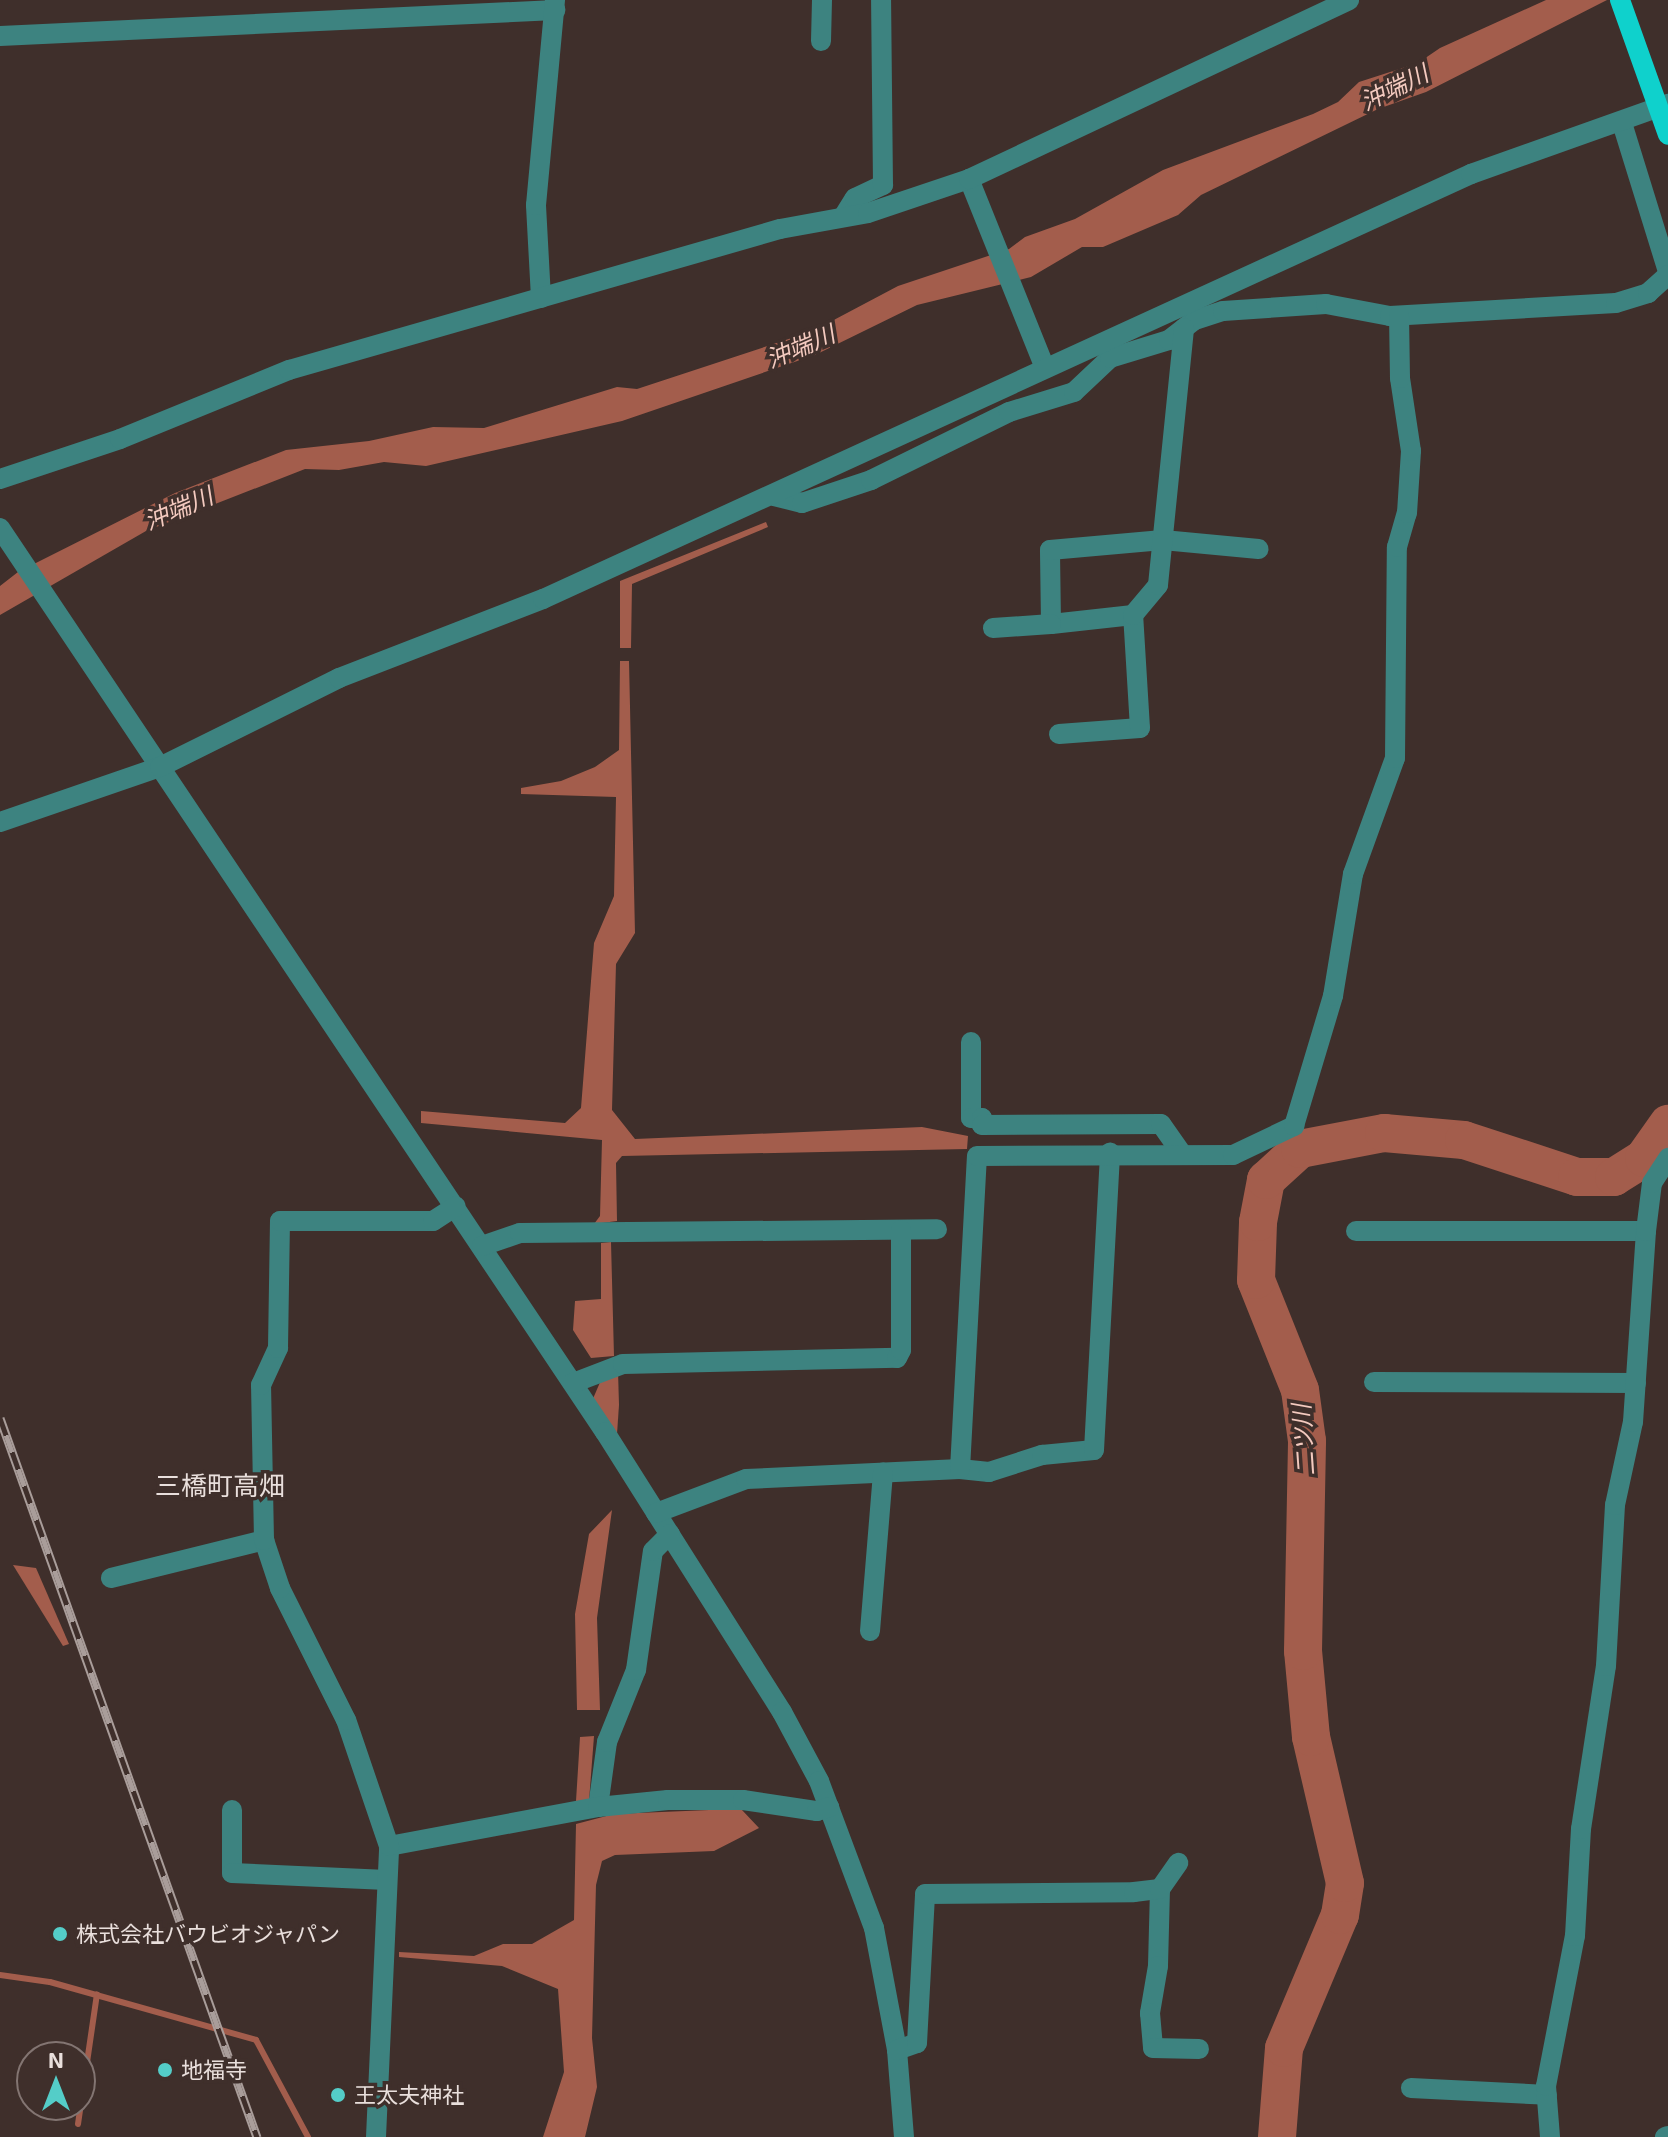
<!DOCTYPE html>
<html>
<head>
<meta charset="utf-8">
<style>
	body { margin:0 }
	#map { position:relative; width:1668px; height:2137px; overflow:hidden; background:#3f2f2b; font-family:"Exo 2","Noto Sans JP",sans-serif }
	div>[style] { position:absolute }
	.water>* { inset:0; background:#a35d4c }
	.stream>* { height:6px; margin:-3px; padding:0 3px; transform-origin:3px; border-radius:3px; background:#a35d4c }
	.river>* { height:38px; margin:-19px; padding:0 19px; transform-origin:19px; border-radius:19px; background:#a35d4c }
	.minor>* { height:20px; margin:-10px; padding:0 10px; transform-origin:10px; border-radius:10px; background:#3d8380 }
	.major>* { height:20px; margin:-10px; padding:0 10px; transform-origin:10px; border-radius:10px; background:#0fd1cc }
	.rail>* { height:9px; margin-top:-4.5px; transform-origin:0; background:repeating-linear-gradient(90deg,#3f2f2b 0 18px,#a99d9a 0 36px); box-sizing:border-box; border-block:2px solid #a99d9a }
	.dots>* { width:22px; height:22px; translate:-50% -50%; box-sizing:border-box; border:4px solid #3f2f2b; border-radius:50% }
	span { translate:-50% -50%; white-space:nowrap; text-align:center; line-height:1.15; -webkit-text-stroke:7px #3f2f2b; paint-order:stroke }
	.poi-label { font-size:22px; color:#e9dfdc }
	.left { translate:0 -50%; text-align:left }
	.water-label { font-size:24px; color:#f4cabf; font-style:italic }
	.quarter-label { font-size:26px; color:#e9dfdc }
	.north { position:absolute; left:16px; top:2041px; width:80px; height:80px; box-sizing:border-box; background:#3f2f2b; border:2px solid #837572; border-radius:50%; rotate:0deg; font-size:22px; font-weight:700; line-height:32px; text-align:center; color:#e9dfdc }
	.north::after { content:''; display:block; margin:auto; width:28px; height:36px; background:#54cdc8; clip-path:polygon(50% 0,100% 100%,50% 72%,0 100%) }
</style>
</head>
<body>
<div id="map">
	<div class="water">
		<div style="clip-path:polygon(1546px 0,1607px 0,1426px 92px,1378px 109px,1201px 195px,1178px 215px,1103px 247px,1082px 247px,1031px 277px,917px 305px,815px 355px,622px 421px,426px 466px,384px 462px,339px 470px,305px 469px,146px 531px,0 615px,0 586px,18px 572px,175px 493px,286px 450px,369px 441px,433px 427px,484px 428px,617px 387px,637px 389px,813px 331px,898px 286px,1009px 249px,1025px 237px,1075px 219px,1163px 170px,1313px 114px,1338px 102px,1359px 82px,1418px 63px,1440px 48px)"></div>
		<div style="clip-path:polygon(766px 522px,768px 527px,632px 584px,631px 648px,620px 648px,620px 581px)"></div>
		<div style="clip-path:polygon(620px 661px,629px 661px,635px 933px,616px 964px,612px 1110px,635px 1139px,922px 1127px,968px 1136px,967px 1149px,622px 1156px,616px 1163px,617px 1221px,594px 1224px,600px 1216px,602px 1140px,421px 1123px,421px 1111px,565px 1123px,581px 1108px,594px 943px,614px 896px,616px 797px,521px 794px,521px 788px,561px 781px,595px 767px,619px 750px)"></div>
		<div style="clip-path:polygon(611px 1242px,614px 1356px,591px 1358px,573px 1330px,575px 1301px,601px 1299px,601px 1243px)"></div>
		<div style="clip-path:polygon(618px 1371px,619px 1405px,617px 1434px,592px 1401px,604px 1373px)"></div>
		<div style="clip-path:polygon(612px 1510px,597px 1618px,600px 1710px,577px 1710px,575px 1614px,589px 1534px)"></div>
		<div style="clip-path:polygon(13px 1565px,36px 1568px,69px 1644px,63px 1646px)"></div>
		<div style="clip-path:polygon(594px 1736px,589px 1801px,576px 1801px,580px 1737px)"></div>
		<div style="clip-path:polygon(733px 1809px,742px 1810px,759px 1828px,714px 1851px,615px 1855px,602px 1861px,596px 1885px,592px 2038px,597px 2087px,585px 2137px,543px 2137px,564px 2072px,558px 1989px,502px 1966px,399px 1957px,399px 1952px,474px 1956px,503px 1944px,532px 1944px,574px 1920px,576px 1824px,614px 1814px)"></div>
	</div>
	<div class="stream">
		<div style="left:0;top:1975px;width:50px;rotate:8deg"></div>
		<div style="left:50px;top:1982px;width:214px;rotate:15.7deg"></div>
		<div style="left:256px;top:2040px;width:110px;rotate:61.8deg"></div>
		<div style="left:78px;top:2124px;width:131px;rotate:-81.7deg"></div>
	</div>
	<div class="river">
		<div style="left:1277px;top:2137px;width:89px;rotate:-85.5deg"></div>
		<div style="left:1284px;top:2048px;width:144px;rotate:-67.2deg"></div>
		<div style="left:1340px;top:1915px;width:32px;rotate:-81deg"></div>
		<div style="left:1345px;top:1883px;width:150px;rotate:-103.1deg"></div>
		<div style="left:1311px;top:1737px;width:86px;rotate:-95.3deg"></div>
		<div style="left:1303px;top:1651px;width:210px;rotate:-88.9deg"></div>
		<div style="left:1307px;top:1441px;width:51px;rotate:-97.8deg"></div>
		<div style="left:1300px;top:1390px;width:118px;rotate:-111.8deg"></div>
		<div style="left:1256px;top:1280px;width:58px;rotate:-88deg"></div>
		<div style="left:1258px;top:1222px;width:43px;rotate:-79.2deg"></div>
		<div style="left:1266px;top:1180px;width:46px;rotate:-42.4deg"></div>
		<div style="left:1300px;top:1149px;width:86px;rotate:-10.8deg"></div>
		<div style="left:1384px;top:1133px;width:80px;rotate:5deg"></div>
		<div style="left:1464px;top:1140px;width:119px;rotate:18.1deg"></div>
		<div style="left:1577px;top:1177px;width:37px"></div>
		<div style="left:1614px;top:1177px;width:36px;rotate:-32deg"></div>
		<div style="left:1644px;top:1158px;width:42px;rotate:-54.8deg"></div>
	</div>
	<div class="minor">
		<div style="left:0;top:36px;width:556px;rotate:-2.68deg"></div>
		<div style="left:821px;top:41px;width:41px;rotate:-88.6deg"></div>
		<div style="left:1622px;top:123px;width:156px;rotate:72.8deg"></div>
		<div style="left:969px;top:179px;width:204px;rotate:68.1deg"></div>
		<div style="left:843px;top:217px;width:22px;rotate:-58deg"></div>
		<div style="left:855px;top:198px;width:31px;rotate:-25deg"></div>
		<div style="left:883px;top:185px;width:185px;rotate:-90.6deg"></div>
		<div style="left:541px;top:298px;width:93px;rotate:-93.1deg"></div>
		<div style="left:536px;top:205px;width:206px;rotate:-84.7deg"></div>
		<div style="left:0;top:479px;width:126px;rotate:-18.4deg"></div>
		<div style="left:120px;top:439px;width:183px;rotate:-22.2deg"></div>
		<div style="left:289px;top:370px;width:511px;rotate:-16.02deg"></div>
		<div style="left:780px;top:229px;width:89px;rotate:-10.3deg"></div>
		<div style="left:868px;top:213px;width:107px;rotate:-18.6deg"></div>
		<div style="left:969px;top:179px;width:420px;rotate:-25.2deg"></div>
		<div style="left:774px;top:496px;width:29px;rotate:14deg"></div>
		<div style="left:802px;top:503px;width:73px;rotate:-18.4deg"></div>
		<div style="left:871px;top:480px;width:154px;rotate:-26.2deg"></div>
		<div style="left:1009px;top:412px;width:68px;rotate:-17.1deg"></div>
		<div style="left:1074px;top:392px;width:50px;rotate:-43.4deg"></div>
		<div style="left:1110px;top:358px;width:62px;rotate:-17deg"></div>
		<div style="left:1169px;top:340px;width:33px;rotate:-38deg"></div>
		<div style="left:1195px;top:320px;width:29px;rotate:-18deg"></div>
		<div style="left:1223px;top:311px;width:103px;rotate:-3.9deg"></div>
		<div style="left:1326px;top:304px;width:65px;rotate:10.6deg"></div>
		<div style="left:1390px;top:316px;width:226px;rotate:-3.3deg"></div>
		<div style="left:1616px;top:303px;width:34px;rotate:-17deg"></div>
		<div style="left:1648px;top:293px;width:27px;rotate:-42deg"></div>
		<div style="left:0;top:528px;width:1088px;rotate:56.21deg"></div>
		<div style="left:605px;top:1432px;width:331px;rotate:57.7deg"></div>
		<div style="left:782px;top:1712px;width:78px;rotate:61.8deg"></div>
		<div style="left:819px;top:1781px;width:157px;rotate:69.5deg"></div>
		<div style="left:874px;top:1928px;width:124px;rotate:79.3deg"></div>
		<div style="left:897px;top:2050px;width:87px;rotate:85.4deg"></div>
		<div style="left:1133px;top:615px;width:82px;rotate:173.7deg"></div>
		<div style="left:1051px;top:624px;width:74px;rotate:-90.8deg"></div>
		<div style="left:1050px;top:550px;width:113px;rotate:-5.1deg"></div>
		<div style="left:1163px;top:540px;width:96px;rotate:5.4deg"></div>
		<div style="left:993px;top:628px;width:58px;rotate:-3.9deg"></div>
		<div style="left:1059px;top:734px;width:81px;rotate:-4.2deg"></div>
		<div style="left:1140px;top:728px;width:113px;rotate:-93.5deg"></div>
		<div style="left:1133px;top:615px;width:39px;rotate:-50deg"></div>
		<div style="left:1158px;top:585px;width:258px;rotate:-84.2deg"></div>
		<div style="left:0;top:822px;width:169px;rotate:-19deg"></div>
		<div style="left:160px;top:767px;width:200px;rotate:-26.4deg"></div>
		<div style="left:339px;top:678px;width:219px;rotate:-21.2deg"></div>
		<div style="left:543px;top:599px;width:1021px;rotate:-24.61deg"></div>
		<div style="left:1471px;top:174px;width:209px;rotate:-19.6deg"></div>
		<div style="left:971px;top:1042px;width:76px;rotate:90deg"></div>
		<div style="left:971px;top:1118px;width:11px"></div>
		<div style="left:982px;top:1118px;width:7px;rotate:90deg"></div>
		<div style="left:982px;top:1125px;width:179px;rotate:-0.3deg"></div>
		<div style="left:1161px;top:1124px;width:37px;rotate:55deg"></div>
		<div style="left:1356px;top:1231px;width:290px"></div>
		<div style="left:482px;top:1246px;width:40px;rotate:-18.9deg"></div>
		<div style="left:520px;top:1233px;width:417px;rotate:-0.5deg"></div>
		<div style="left:1374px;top:1382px;width:262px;rotate:0.2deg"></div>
		<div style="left:573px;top:1383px;width:53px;rotate:-20.8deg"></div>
		<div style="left:623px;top:1364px;width:274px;rotate:-1.3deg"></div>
		<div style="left:897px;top:1358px;width:9px;rotate:-63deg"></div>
		<div style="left:901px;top:1350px;width:120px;rotate:-90deg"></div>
		<div style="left:960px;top:1469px;width:29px;rotate:6deg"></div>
		<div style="left:989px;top:1472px;width:56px;rotate:-17.8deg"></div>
		<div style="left:1042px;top:1455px;width:52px;rotate:-5.5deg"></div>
		<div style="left:1094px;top:1450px;width:298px;rotate:-86.9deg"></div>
		<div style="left:656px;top:1513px;width:96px;rotate:-20.7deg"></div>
		<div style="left:746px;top:1479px;width:214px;rotate:-2.7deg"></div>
		<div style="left:960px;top:1469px;width:313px;rotate:-86.9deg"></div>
		<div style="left:977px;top:1156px;width:256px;rotate:-0.2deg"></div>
		<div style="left:1233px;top:1155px;width:68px;rotate:-25.4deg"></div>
		<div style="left:1294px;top:1126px;width:136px;rotate:-73.3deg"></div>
		<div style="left:1333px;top:996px;width:124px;rotate:-80.7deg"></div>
		<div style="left:1353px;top:874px;width:123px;rotate:-70.1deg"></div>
		<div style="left:1395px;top:758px;width:211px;rotate:-89.5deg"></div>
		<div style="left:1397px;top:547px;width:35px;rotate:-74deg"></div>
		<div style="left:1407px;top:513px;width:62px;rotate:-86.3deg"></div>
		<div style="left:1411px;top:451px;width:74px;rotate:-98.6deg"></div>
		<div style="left:1400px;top:378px;width:62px;rotate:-90.9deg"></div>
		<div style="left:111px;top:1578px;width:158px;rotate:-13.9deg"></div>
		<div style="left:870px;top:1631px;width:159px;rotate:-85.3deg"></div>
		<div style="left:598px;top:1807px;width:66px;rotate:-82.1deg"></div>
		<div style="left:607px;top:1742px;width:78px;rotate:-68.1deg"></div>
		<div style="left:636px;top:1670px;width:120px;rotate:-81.9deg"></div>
		<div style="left:653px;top:1551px;width:24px;rotate:-45deg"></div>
		<div style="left:232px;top:1810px;width:63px;rotate:90deg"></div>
		<div style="left:232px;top:1873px;width:155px;rotate:2.6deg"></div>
		<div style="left:389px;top:1846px;width:213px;rotate:-10.6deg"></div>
		<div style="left:598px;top:1807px;width:70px;rotate:-5.7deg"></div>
		<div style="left:668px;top:1800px;width:75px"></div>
		<div style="left:743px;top:1800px;width:75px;rotate:8.5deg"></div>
		<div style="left:817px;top:1811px;width:13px;rotate:-18deg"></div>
		<div style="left:1160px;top:1889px;width:77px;rotate:91.5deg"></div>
		<div style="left:1158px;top:1966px;width:48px;rotate:99.7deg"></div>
		<div style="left:1150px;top:2013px;width:35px;rotate:85deg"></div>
		<div style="left:1153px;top:2048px;width:46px;rotate:1.2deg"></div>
		<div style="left:897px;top:2050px;width:21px;rotate:-19deg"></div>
		<div style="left:917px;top:2043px;width:149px;rotate:-86.9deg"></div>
		<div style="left:925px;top:1894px;width:209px;rotate:-0.5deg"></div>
		<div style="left:1134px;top:1892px;width:26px;rotate:-7deg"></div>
		<div style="left:1160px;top:1889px;width:32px;rotate:-55deg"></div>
		<div style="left:1411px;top:2088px;width:136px;rotate:2.9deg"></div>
		<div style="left:376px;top:2137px;width:291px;rotate:-87.4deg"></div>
		<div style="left:389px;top:1846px;width:133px;rotate:-108.8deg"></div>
		<div style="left:346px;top:1720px;width:148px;rotate:-116.6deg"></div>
		<div style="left:280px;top:1588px;width:51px;rotate:-108.4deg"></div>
		<div style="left:264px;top:1540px;width:155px;rotate:-91.1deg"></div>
		<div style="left:261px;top:1385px;width:41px;rotate:-65.3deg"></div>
		<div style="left:278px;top:1348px;width:127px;rotate:-89.1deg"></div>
		<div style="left:280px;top:1221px;width:153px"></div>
		<div style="left:433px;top:1221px;width:27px;rotate:-33deg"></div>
		<div style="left:1550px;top:2137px;width:51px;rotate:-94.5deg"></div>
		<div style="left:1546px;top:2086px;width:153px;rotate:-79.1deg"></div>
		<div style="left:1575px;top:1936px;width:107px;rotate:-86.8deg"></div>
		<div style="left:1581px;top:1829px;width:165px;rotate:-81.3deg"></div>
		<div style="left:1606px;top:1666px;width:161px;rotate:-86.8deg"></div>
		<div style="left:1615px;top:1505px;width:85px;rotate:-77.8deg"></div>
		<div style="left:1633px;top:1422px;width:191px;rotate:-86.1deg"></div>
		<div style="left:1646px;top:1231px;width:48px;rotate:-82.9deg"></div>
		<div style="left:1652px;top:1183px;width:30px;rotate:-57deg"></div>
		<div style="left:1665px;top:2137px;width:3px;rotate:-18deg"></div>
	</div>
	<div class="major">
		<div style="left:1620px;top:0;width:143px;rotate:70.4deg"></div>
	</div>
	<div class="rail">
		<div style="left:0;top:1418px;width:764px;rotate:70.33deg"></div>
	</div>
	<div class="dots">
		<div style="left:60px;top:1934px;background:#54cdc8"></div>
		<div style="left:165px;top:2070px;background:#54cdc8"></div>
		<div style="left:338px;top:2095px;background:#54cdc8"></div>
	</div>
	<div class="poi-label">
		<span class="left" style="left:76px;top:1934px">株式会社バウビオジャパン</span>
		<span class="left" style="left:181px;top:2070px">地福寺</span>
		<span class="left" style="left:354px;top:2095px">王太夫神社</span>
	</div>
	<div class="water-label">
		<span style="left:1394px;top:87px;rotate:-26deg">沖端川</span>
		<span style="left:800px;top:346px;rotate:-23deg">沖端川</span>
		<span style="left:178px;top:508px;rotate:-23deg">沖端川</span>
		<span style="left:1303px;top:1440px;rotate:-94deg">二ツ川</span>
	</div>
	<div class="quarter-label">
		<span style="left:220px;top:1485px">三橋町高畑</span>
	</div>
	<div class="north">N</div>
</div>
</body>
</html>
